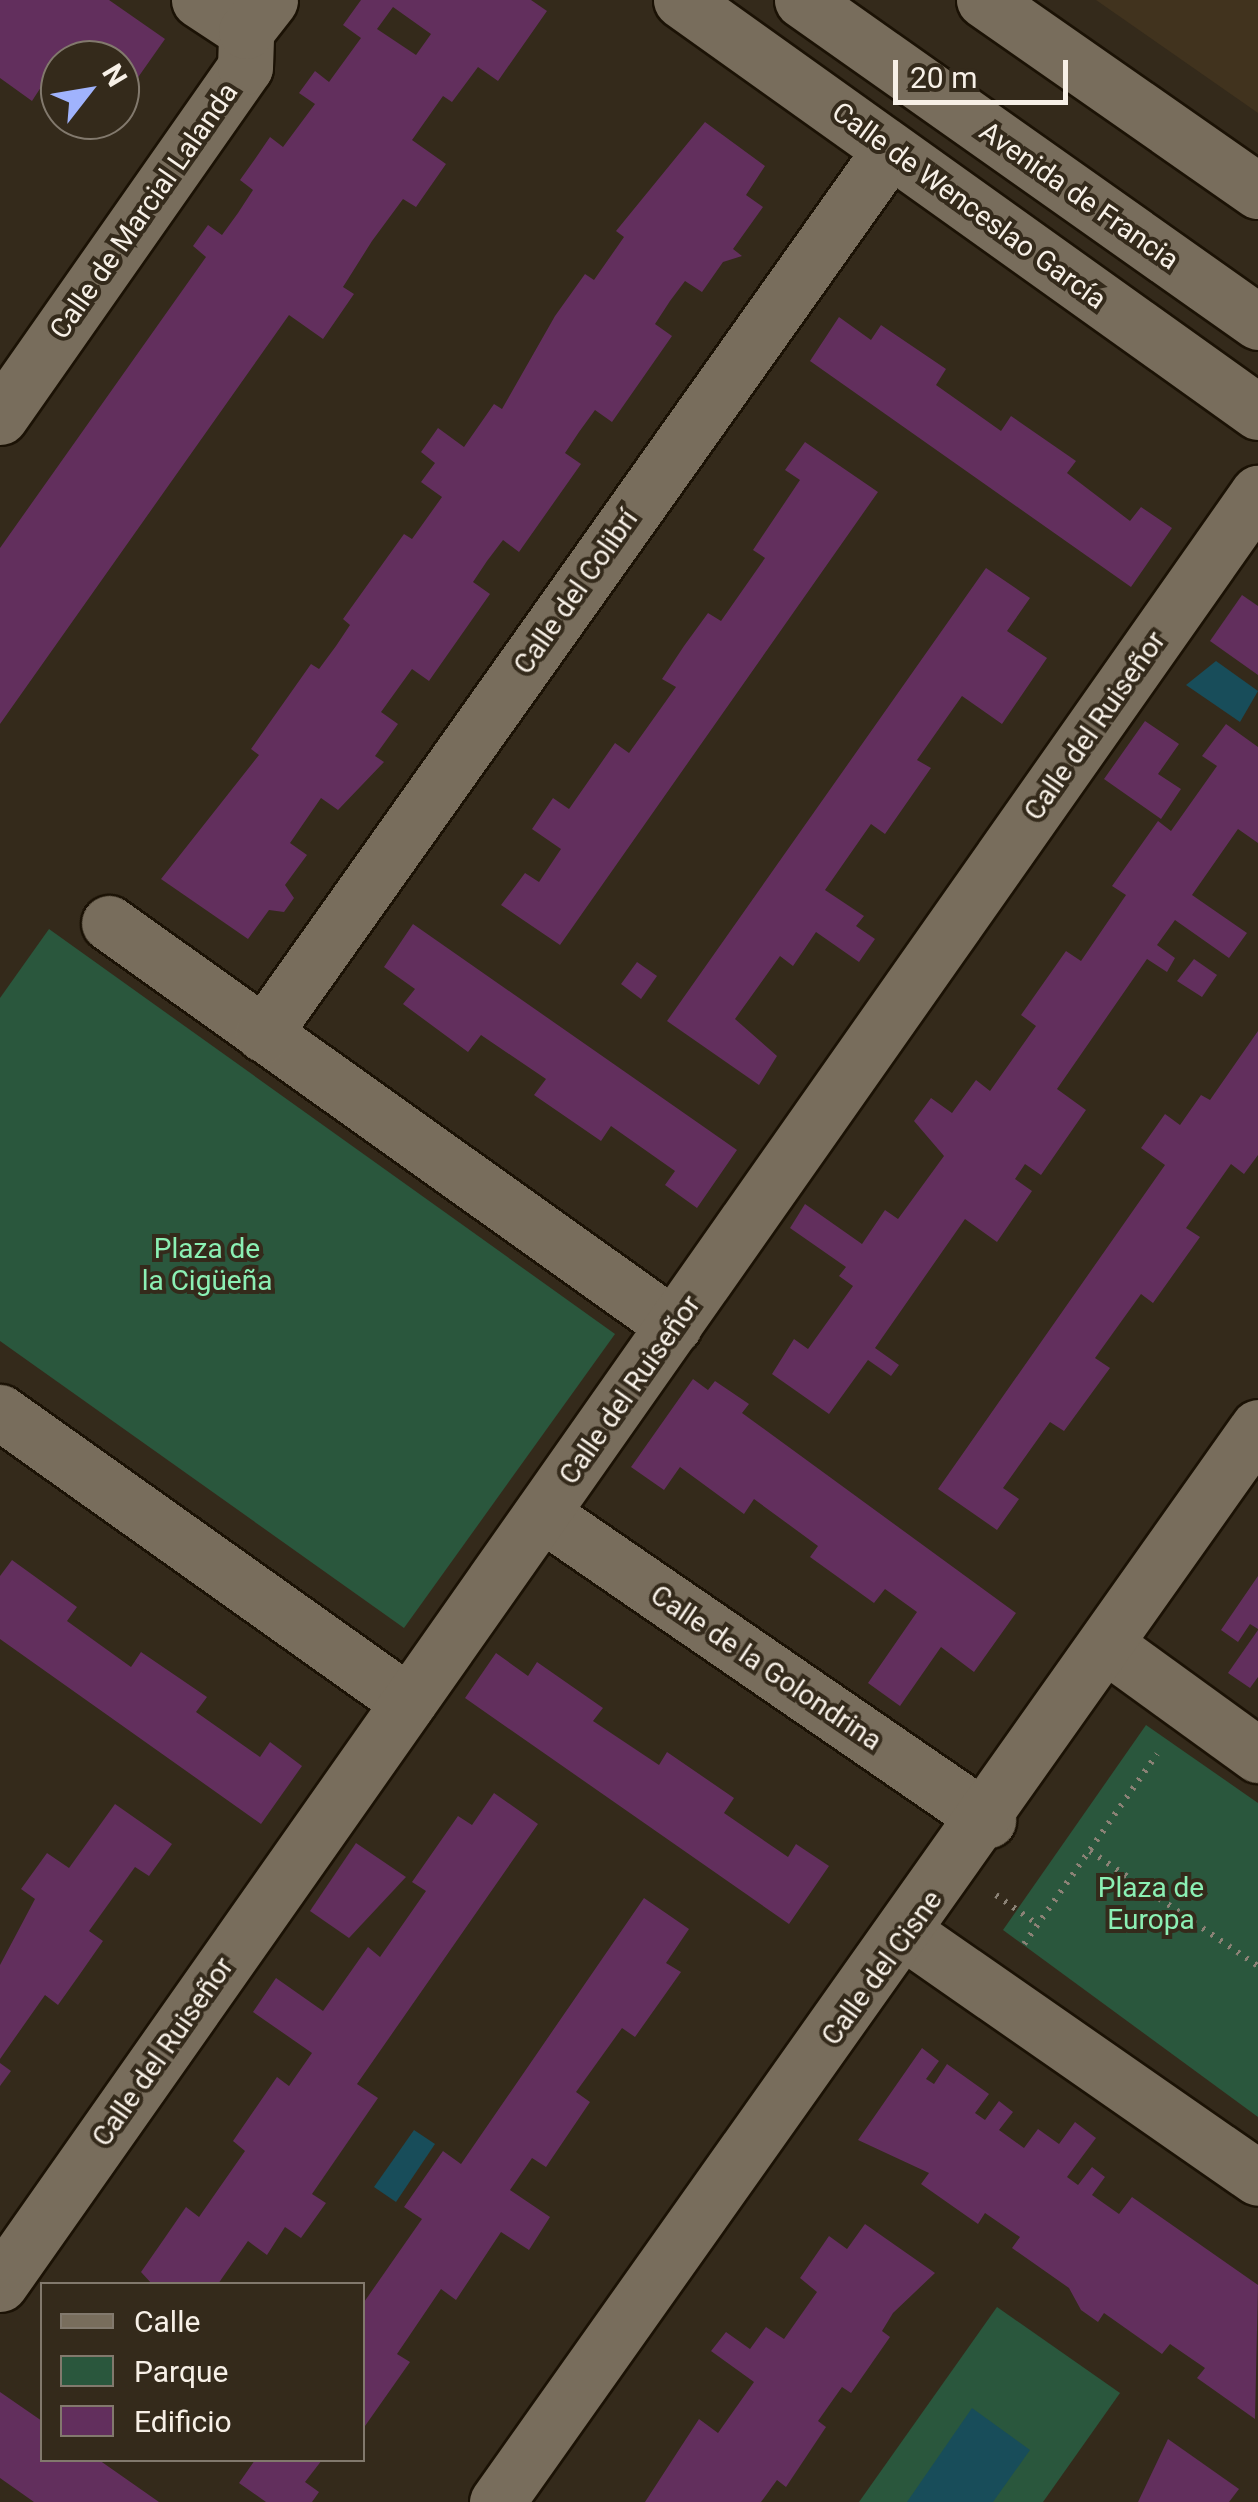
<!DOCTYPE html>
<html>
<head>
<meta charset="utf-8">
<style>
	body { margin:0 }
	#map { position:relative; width:1258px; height:2502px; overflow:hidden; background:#342a1b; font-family:Roboto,sans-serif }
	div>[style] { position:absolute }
	.built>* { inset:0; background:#41331e }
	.green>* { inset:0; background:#2a573d }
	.water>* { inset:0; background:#184d5a }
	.building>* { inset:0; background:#622f5d }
	.path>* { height:6px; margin-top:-3px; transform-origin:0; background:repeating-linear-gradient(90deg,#8b8276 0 2.5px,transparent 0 10.5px) }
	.roads { filter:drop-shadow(2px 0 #1b1205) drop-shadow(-2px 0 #1b1205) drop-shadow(0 2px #1b1205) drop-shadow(0 -2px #1b1205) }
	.minor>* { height:55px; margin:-27.5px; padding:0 27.5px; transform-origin:27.5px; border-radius:27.5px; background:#786d5c }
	span { translate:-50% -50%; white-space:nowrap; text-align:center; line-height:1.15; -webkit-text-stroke:8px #342a1b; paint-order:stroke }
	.street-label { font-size:28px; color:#f7f0e7 }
	.park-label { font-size:28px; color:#8bf0b4 }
	.legend { position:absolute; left:40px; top:2282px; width:325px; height:180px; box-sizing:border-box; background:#342a1b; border:2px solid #82796d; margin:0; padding:12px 18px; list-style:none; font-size:30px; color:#f7f0e7 }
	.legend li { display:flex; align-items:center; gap:20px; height:50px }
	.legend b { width:50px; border:2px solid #82796d }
	.north { position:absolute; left:40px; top:40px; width:100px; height:100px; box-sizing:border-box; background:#342a1b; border:2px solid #82796d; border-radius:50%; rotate:59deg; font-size:28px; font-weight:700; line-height:40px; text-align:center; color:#f7f0e7 }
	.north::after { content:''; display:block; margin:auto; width:35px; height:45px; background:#a0b3fd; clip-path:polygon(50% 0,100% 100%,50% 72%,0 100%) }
	.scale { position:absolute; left:893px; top:60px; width:175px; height:45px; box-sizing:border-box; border:5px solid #f7f0e7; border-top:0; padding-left:12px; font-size:30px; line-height:35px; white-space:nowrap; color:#f7f0e7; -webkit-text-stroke:8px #342a1b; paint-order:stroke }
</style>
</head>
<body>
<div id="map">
	<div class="built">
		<div style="clip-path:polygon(1096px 0,1258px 0,1258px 113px)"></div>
	</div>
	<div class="green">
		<div style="clip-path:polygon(49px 929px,615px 1334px,404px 1628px,0 1341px,0 998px)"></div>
		<div style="clip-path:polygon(1146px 1725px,1258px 1803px,1258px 2117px,1003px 1930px)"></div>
		<div style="clip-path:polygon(997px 2307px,1120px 2393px,1043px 2502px,859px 2502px)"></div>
	</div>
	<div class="water">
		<div style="clip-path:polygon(1216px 661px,1258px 691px,1240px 722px,1186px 685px)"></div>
		<div style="clip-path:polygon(414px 2130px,435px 2144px,396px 2202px,374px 2187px)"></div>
		<div style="clip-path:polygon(972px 2408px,1030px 2450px,993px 2502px,907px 2502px)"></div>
	</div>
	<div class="building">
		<div style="clip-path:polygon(0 0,109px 0,165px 39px,120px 103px,120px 60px,60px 60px,60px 96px,43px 84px,32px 101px,0 78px)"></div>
		<div style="clip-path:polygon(evenodd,361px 0,531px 0,547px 11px,498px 81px,478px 67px,452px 102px,443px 96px,412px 140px,446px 164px,416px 207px,403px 199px,372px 241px,343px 287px,354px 294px,323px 339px,289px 315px,0 724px,0 548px,206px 257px,193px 246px,208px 225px,222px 235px,238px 213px,253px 190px,240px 180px,255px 159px,270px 137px,283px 147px,315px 104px,299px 93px,315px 71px,329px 82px,361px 38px,343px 25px,361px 0,393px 7px,431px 34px,416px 55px,377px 29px,393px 7px)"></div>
		<div style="clip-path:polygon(705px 122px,765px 166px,746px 195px,763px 207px,733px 249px,742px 256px,723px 262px,702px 292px,685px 281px,670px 301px,655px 324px,672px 336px,612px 422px,595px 410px,579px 432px,565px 453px,581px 464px,519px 552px,503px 540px,487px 561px,473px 582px,490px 594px,429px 681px,412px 669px,381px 712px,398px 724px,375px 756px,384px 762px,338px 810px,321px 798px,290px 843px,307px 855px,285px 885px,294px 898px,284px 912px,269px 910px,248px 939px,161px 879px,259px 755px,251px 749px,311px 664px,319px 669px,336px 646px,350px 625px,343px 619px,404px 534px,412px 539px,442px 497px,421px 482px,435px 463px,421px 452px,438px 428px,464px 447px,494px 404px,502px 409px,555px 316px,585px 274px,594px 280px,624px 237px,616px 231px)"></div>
		<div style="clip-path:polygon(839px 317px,871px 340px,881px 325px,946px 369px,936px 385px,1001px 431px,1011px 416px,1076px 461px,1067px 473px,1130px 521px,1141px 507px,1172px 528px,1131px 587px,810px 361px)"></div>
		<div style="clip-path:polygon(805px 442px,878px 492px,560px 945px,501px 905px,525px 873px,539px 882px,561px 849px,532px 829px,553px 798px,569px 809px,615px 743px,629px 753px,676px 687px,662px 679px,684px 646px,708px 613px,721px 621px,765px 558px,753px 550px,800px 480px,785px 470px)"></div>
		<div style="clip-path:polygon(986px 568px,1030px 598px,1007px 631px,1047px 658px,1002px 724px,962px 696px,917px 760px,931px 768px,885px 834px,871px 824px,825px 890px,864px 916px,856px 926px,875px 939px,859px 962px,816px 932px,793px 966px,780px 956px,735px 1019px,777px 1056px,759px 1085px,667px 1021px)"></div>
		<div style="clip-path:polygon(1242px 595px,1258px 606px,1258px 675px,1210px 641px)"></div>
		<div style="clip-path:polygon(1145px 721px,1179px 744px,1158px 774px,1181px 789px,1161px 819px,1104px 779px)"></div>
		<div style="clip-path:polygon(1226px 724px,1258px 747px,1258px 843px,1238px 829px,1192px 895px,1247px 933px,1229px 958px,1175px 920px,1157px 945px,1175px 958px,1167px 972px,1147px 959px,1057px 1089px,1086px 1110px,1041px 1175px,1025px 1164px,1015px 1179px,1032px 1191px,997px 1242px,965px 1219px,875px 1348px,899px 1365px,891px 1376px,868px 1360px,829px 1414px,772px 1374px,794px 1339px,808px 1349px,853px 1286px,839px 1276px,846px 1267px,790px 1228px,805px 1204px,862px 1244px,885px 1210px,898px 1219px,944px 1156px,914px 1121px,931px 1098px,952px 1113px,976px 1080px,990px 1091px,1036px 1026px,1021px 1015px,1066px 951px,1081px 961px,1126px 895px,1112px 886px,1158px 821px,1171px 831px,1217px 766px,1202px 756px)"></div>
		<div style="clip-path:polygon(413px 924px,737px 1150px,697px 1208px,665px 1185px,675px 1171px,611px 1126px,601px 1141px,534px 1095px,546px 1079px,481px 1035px,468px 1052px,403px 1004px,415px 989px,384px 967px)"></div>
		<div style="clip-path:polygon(1194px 959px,1217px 975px,1202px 997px,1177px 981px)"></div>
		<div style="clip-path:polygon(637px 962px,657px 976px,641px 999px,621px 984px)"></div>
		<div style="clip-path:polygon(1258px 1031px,1258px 1155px,1244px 1174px,1231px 1164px,1186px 1228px,1200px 1237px,1153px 1303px,1141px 1294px,1095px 1358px,1110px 1368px,1064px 1431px,1050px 1422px,1003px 1488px,1019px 1499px,997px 1530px,938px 1489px,1165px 1165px,1141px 1148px,1165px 1114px,1180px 1125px,1201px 1095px,1210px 1100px)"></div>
		<div style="clip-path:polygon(693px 1379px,708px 1390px,715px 1381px,749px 1404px,742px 1413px,1016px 1613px,974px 1672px,941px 1647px,900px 1706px,868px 1683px,917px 1612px,885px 1589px,874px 1603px,810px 1557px,818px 1546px,754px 1499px,744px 1514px,680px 1467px,664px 1490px,631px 1467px)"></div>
		<div style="clip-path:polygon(12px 1560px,77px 1607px,67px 1621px,131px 1667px,141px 1652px,207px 1697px,196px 1712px,260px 1757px,270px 1742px,302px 1766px,261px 1824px,0 1639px,0 1576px)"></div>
		<div style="clip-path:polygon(1258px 1576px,1258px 1629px,1250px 1624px,1238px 1642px,1221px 1630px)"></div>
		<div style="clip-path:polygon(1258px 1630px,1258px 1677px,1250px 1688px,1228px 1673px)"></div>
		<div style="clip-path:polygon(496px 1653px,528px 1676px,537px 1662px,603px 1708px,593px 1721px,659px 1765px,667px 1752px,734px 1798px,724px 1813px,788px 1857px,796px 1844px,829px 1866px,789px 1924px,465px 1698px)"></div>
		<div style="clip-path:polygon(494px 1793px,538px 1824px,357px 2084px,378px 2098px,312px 2194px,326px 2203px,301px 2238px,285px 2227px,267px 2255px,248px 2241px,218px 2284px,152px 2284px,141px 2272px,164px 2239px,186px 2207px,199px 2217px,245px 2151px,233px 2141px,277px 2077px,289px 2086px,312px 2053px,253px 2012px,276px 1978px,323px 2011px,368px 1947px,380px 1957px,426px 1891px,412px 1882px,458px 1816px,472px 1825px)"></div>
		<div style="clip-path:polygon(115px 1804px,172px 1844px,149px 1876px,135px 1867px,89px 1931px,103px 1941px,80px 1974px,58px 2005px,45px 1995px,0 2059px,0 1965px,35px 1899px,21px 1889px,47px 1853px,69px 1868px)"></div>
		<div style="clip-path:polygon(356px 1843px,406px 1877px,349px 1938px,310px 1911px)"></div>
		<div style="clip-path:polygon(644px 1898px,689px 1929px,666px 1963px,681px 1972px,635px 2037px,622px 2028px,576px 2092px,590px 2102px,546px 2167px,532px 2158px,510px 2190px,550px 2217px,529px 2250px,501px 2232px,456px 2300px,441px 2289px,397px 2354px,410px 2362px,365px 2426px,362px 2305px,422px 2219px,404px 2207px,443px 2151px,461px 2164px)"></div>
		<div style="clip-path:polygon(922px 2048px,939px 2061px,926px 2079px,934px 2084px,947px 2064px,989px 2094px,975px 2113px,985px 2120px,999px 2101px,1013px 2112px,999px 2130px,1024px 2148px,1038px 2129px,1059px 2144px,1075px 2122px,1096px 2138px,1067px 2177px,1078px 2185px,1092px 2167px,1105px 2177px,1092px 2195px,1119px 2214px,1132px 2197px,1258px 2285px,1255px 2419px,1197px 2378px,1205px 2368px,1170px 2344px,1162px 2354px,1104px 2313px,1098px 2322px,1081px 2310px,1069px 2288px,1012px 2248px,1020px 2237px,985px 2213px,978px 2224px,921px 2184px,929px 2173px,858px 2140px)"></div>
		<div style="clip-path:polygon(0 2063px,11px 2071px,0 2086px)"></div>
		<div style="clip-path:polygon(865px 2224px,935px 2273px,893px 2313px,882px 2331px,890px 2337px,851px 2393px,842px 2387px,818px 2421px,826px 2427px,786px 2487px,777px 2480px,761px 2502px,645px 2502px,699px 2419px,718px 2433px,754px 2382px,711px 2351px,726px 2332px,750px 2349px,766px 2327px,784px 2339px,817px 2292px,800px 2278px,829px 2236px,847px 2249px)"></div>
		<div style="clip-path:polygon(0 2392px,42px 2421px,42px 2460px,99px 2460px,159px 2502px,34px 2502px,0 2478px)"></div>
		<div style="clip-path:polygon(1168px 2439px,1239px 2489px,1229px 2502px,1138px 2502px)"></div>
		<div style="clip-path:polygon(255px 2460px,322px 2460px,305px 2482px,319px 2492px,312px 2502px,266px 2502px,239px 2483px)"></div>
	</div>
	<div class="path">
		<div style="left:1090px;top:1851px;width:204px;rotate:34.4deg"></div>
		<div style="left:996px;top:1895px;width:50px;rotate:35.3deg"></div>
		<div style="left:1024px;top:1944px;width:232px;rotate:-55deg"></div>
	</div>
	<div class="roads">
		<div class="minor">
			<div style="left:199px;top:0;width:56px;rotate:33.4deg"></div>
			<div style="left:681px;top:0;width:709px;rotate:35.53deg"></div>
			<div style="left:802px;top:0;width:558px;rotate:35.23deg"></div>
			<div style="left:984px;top:0;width:334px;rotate:34.9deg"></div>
			<div style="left:0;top:417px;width:427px;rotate:-55deg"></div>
			<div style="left:245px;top:67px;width:36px;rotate:-88deg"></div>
			<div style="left:246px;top:31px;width:39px;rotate:-52deg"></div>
			<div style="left:109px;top:923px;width:694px;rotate:35.5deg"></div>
			<div style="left:263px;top:1034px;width:1084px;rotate:-54.65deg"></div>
			<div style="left:0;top:1412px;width:501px;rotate:35.4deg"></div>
			<div style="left:544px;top:1515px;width:539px;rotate:34.49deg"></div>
			<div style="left:1106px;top:1645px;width:188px;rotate:35.9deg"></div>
			<div style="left:907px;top:1934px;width:427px;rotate:34.8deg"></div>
			<div style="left:0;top:2284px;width:2189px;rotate:-54.92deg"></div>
			<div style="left:497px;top:2502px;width:1317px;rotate:-54.71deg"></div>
		</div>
	</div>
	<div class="street-label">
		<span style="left:1079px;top:196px;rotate:35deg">Avenida de Francia</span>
		<span style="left:969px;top:206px;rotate:36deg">Calle de Wenceslao García</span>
		<span style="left:144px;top:211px;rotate:-55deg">Calle de Marcial Lalanda</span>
		<span style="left:576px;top:592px;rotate:-55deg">Calle del Colibrí</span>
		<span style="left:1095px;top:726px;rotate:-55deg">Calle del Ruiseñor</span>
		<span style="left:630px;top:1390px;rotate:-55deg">Calle del Ruiseñor</span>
		<span style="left:766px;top:1668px;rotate:34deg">Calle de la Golondrina</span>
		<span style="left:882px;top:1968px;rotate:-54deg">Calle del Cisne</span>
		<span style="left:163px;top:2052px;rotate:-55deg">Calle del Ruiseñor</span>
	</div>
	<div class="park-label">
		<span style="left:207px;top:1265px">Plaza de<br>la Cigüeña</span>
		<span style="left:1151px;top:1904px">Plaza de<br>Europa</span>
	</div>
	<ul class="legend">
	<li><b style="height:12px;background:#786d5c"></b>Calle</li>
	<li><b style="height:28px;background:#2a573d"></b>Parque</li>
	<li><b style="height:28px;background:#622f5d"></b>Edificio</li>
	</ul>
	<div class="north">N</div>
	<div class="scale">20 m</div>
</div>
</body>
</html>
